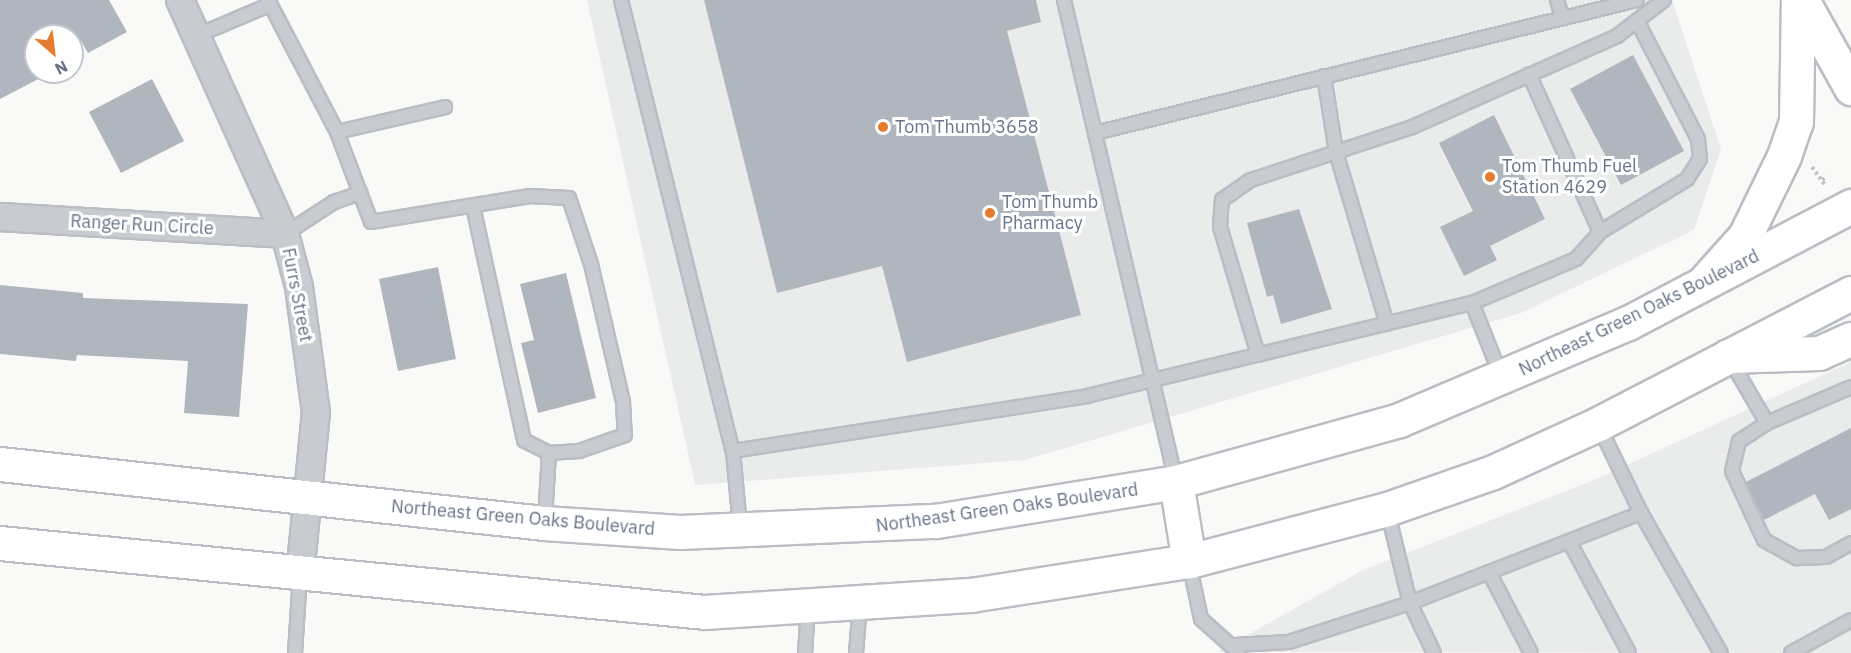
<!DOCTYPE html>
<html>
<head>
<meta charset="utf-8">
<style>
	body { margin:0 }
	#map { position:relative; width:1851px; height:653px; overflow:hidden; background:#f9faf8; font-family:"IBM Plex Sans",sans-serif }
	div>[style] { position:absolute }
	.built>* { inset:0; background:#eaebeb }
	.building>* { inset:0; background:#b0b6be }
	.path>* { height:4px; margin-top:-2px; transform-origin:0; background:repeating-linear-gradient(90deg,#c2c3c6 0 3px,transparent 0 6px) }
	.roads { filter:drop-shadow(2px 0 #babec4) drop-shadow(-2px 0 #babec4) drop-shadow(0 2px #babec4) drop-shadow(0 -2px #babec4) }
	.lane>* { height:12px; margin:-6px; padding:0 6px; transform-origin:6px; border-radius:6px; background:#c8cbcf }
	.street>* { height:26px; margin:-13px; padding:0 13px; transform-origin:13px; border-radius:13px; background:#c8cbcf }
	.secondary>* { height:33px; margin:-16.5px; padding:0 16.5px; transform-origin:16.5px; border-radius:16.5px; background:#fff }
	.primary>* { height:33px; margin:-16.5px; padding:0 16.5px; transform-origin:16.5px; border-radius:16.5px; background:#fff }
	.dots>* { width:16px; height:16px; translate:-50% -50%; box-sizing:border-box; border:3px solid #fff; border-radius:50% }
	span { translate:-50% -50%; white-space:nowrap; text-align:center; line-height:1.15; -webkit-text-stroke:6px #fff; paint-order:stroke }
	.poi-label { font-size:18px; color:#697489 }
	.left { translate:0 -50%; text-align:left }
	.street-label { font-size:18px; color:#697489 }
	.north { position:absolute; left:24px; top:24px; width:60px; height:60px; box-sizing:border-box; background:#fff; border:2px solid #c3c7d0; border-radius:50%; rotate:152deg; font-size:16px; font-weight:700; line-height:24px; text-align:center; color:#697489 }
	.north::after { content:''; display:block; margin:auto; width:21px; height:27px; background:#e57c2d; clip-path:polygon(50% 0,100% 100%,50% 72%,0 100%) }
</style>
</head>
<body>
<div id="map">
	<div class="built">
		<div style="clip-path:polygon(587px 0,1672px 0,1721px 149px,1694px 230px,1521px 313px,1025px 460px,695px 485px)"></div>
		<div style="clip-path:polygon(1851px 362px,1851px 653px,1217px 652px,1363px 570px,1594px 480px)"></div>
	</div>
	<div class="building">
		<div style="clip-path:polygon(0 0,109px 0,127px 32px,88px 53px,81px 41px,72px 47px,72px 36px,36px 36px,36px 72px,44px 76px,0 99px)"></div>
		<div style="clip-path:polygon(704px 0,1036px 0,1041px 22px,1007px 31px,1081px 315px,907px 362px,882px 266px,777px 293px)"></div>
		<div style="clip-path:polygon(1633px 55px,1684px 151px,1621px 185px,1570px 89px)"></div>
		<div style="clip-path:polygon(152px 79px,184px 141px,121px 173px,89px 112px)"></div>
		<div style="clip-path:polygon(1494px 115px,1545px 219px,1490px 246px,1497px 260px,1464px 276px,1440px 227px,1473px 211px,1439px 143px)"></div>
		<div style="clip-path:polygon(1299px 209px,1332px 309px,1281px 324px,1273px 295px,1267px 297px,1247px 223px)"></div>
		<div style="clip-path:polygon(438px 267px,456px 359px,398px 371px,379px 279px)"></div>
		<div style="clip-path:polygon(566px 273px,596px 398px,538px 413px,521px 343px,534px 340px,520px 284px)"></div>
		<div style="clip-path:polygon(0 285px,83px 293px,83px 298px,248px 304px,239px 417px,184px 413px,188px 361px,77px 355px,76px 361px,0 354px)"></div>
		<div style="clip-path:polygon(1851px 428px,1851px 509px,1829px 520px,1815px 494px,1764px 520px,1746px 482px)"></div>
	</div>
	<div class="path">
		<div style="left:1812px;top:167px;width:22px;rotate:54deg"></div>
		<div style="left:1822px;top:180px;width:6px;rotate:-39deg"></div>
	</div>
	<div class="roads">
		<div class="lane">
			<div style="left:268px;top:0;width:149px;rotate:62.4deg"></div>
			<div style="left:337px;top:132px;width:65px;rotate:69.3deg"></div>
			<div style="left:621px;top:0;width:465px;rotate:76.1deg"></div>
			<div style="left:733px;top:451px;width:76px;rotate:84.7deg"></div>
			<div style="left:1064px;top:0;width:494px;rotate:76.9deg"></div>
			<div style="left:1557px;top:0;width:17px;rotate:73deg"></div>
			<div style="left:196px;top:36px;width:79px;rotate:-23deg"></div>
			<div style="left:1324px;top:76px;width:77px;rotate:81deg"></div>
			<div style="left:1336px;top:152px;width:179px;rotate:73.5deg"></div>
			<div style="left:337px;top:132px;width:111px;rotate:-13deg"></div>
			<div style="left:1095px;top:133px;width:558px;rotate:-13.79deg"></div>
			<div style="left:1600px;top:232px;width:102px;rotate:-31.3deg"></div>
			<div style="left:1687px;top:179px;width:24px;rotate:-57deg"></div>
			<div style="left:1700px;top:159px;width:20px;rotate:-96deg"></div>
			<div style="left:1698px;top:139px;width:133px;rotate:-117.3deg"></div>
			<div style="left:285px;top:234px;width:59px;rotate:-33.1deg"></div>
			<div style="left:334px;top:202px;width:28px;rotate:-19deg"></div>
			<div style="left:360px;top:193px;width:31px;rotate:69deg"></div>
			<div style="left:371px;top:222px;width:161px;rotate:-9.3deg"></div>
			<div style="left:530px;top:196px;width:39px;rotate:3deg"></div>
			<div style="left:569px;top:198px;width:70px;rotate:71.6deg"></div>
			<div style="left:591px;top:264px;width:142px;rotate:76.9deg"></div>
			<div style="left:623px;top:402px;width:33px;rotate:87deg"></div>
			<div style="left:625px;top:435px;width:49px;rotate:160.8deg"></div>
			<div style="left:579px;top:451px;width:30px;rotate:176deg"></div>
			<div style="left:549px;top:453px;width:28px;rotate:-153deg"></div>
			<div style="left:524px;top:440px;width:239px;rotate:-102.3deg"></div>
			<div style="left:1472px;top:303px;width:113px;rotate:-22.9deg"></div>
			<div style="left:1576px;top:259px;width:36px;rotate:-48deg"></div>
			<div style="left:1600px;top:232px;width:173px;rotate:-114.2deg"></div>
			<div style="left:1258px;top:355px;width:134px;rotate:-106.5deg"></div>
			<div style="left:1220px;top:227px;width:27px;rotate:-86deg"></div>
			<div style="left:1222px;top:200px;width:35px;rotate:-35deg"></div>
			<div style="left:1251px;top:180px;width:169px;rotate:-18.2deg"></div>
			<div style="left:1412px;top:127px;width:224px;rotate:-23.9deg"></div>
			<div style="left:1617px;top:36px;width:59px;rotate:-37.5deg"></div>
			<div style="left:1729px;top:358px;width:75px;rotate:59.7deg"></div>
			<div style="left:1767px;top:423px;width:33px;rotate:147deg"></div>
			<div style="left:1739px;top:441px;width:31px;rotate:103deg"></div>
			<div style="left:1732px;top:471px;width:76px;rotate:65.1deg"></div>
			<div style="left:1764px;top:540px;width:38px;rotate:29deg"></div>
			<div style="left:1797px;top:558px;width:29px;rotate:-2deg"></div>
			<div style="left:1826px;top:557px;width:29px;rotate:-29deg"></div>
			<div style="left:1767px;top:423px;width:91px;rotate:-23.2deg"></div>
			<div style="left:1598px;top:424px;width:99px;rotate:64.2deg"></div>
			<div style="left:1641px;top:513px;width:161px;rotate:60.3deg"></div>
			<div style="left:733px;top:451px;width:358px;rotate:-8.8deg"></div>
			<div style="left:1087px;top:396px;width:396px;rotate:-13.6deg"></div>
			<div style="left:1472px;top:303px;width:79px;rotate:68.3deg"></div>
			<div style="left:1387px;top:509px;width:97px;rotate:76.3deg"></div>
			<div style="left:1410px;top:603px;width:55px;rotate:64.4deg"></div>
			<div style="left:545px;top:520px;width:67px;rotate:-86.6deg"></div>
			<div style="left:1569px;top:541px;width:127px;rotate:61.8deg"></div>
			<div style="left:1189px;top:562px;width:58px;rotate:78.1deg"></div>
			<div style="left:1201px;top:619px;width:50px;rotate:41.7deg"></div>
			<div style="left:1489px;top:572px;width:91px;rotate:62.6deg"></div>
			<div style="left:1234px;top:645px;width:55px;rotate:-3.1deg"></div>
			<div style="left:1289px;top:642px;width:127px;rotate:-17.9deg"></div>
			<div style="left:1410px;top:603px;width:248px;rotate:-21.3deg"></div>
			<div style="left:295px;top:653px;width:77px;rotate:-86.3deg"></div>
			<div style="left:805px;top:653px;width:45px;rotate:-86.2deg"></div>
			<div style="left:856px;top:653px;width:50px;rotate:-85.4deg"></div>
			<div style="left:1791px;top:653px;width:68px;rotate:-28.8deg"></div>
		</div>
		<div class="street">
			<div style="left:180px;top:0;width:256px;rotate:65.8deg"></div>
			<div style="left:285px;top:234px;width:55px;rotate:75.2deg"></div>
			<div style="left:299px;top:287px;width:126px;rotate:82.3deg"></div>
			<div style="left:316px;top:412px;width:165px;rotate:95.6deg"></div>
			<div style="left:0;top:217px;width:286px;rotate:3.4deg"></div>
		</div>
		<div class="secondary">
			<div style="left:0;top:464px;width:547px;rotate:6.19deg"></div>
			<div style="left:544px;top:523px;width:136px;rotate:3.8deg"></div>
			<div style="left:680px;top:532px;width:256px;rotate:-2.5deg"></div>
			<div style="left:936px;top:521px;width:243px;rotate:-9.2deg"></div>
			<div style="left:1176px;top:482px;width:231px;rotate:-15.5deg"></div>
			<div style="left:1399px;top:420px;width:249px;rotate:-23deg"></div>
			<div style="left:1628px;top:323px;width:252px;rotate:-27.7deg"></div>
			<div style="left:1176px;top:482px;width:80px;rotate:80.7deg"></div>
			<div style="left:0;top:543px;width:708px;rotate:5.59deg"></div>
			<div style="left:705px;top:612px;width:267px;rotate:-3.7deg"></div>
			<div style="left:971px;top:595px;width:221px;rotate:-8.9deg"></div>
			<div style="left:1189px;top:561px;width:205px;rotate:-14.7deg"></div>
			<div style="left:1387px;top:509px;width:112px;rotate:-19.2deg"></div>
			<div style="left:1493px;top:472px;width:115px;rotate:-24.6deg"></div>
			<div style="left:1598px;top:424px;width:285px;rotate:-27.4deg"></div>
		</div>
		<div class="primary">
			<div style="left:1802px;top:0;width:101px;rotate:60.9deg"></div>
			<div style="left:1703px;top:283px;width:63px;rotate:-48.2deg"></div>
			<div style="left:1745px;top:236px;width:89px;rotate:-64deg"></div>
			<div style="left:1784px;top:156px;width:36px;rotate:-71deg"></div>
			<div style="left:1796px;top:122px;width:122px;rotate:-89.1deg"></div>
			<div style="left:1728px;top:356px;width:91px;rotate:-1.9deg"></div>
			<div style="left:1819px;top:353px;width:35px;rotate:-24deg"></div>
		</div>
	</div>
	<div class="dots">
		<div style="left:883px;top:127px;background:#e57c2d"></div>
		<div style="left:1490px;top:177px;background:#e57c2d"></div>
		<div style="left:990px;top:213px;background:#e57c2d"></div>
	</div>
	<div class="poi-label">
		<span class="left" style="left:895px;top:127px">Tom Thumb 3658</span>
		<span class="left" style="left:1502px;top:177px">Tom Thumb Fuel<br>Station 4629</span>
		<span class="left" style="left:1002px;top:213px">Tom Thumb<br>Pharmacy</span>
	</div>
	<div class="street-label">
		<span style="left:142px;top:225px;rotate:3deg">Ranger Run Circle</span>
		<span style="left:297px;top:295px;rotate:79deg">Furrs Street</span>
		<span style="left:1639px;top:313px;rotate:-26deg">Northeast Green Oaks Boulevard</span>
		<span style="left:1007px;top:508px;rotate:-8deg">Northeast Green Oaks Boulevard</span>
		<span style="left:523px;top:518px;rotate:5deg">Northeast Green Oaks Boulevard</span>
	</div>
	<div class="north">N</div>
</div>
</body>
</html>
